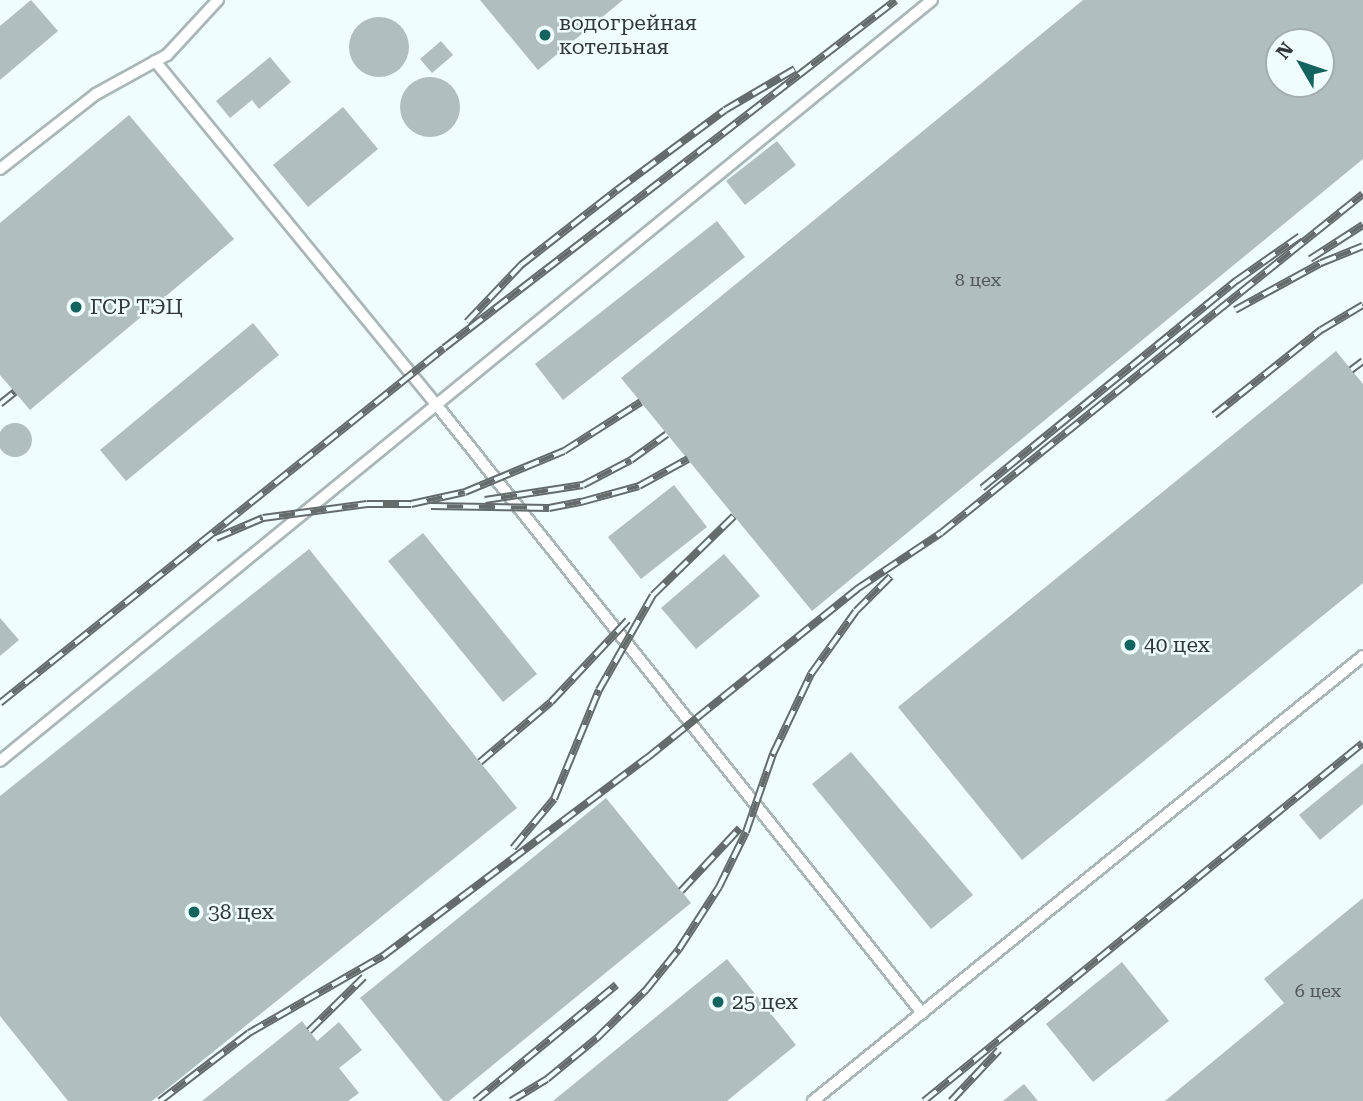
<!DOCTYPE html>
<html>
<head>
<meta charset="utf-8">
<style>
	body { margin:0 }
	#map { position:relative; width:1363px; height:1101px; overflow:hidden; background:#effefc; font-family:"Roboto Serif",serif }
	div>[style] { position:absolute }
	.building>* { inset:0; background:#b0bebd }
	.round { border-radius:50% }
	.roads { filter:drop-shadow(2px 0 #a9b7b6) drop-shadow(-2px 0 #a9b7b6) drop-shadow(0 2px #a9b7b6) drop-shadow(0 -2px #a9b7b6) }
	.service>* { height:10px; margin:-5px; padding:0 5px; transform-origin:5px; border-radius:5px; background:#fff }
	.rail>* { height:8px; margin-top:-4px; transform-origin:0; background:repeating-linear-gradient(90deg,#effefc 0 16px,#646c6b 0 32px); box-sizing:border-box; border-block:2px solid #646c6b }
	.dots>* { width:19px; height:19px; translate:-50% -50%; box-sizing:border-box; border:4px solid #effefc; border-radius:50% }
	span { translate:-50% -50%; white-space:nowrap; text-align:center; line-height:1.15; -webkit-text-stroke:5px #effefc; paint-order:stroke }
	.number-label { font-size:18px; color:#525958 }
	.number-label span { -webkit-text-stroke-width:0 }
	.poi-label { font-size:21px; color:#323737 }
	.left { translate:0 -50%; text-align:left }
	.north { position:absolute; left:1265px; top:28px; width:70px; height:70px; box-sizing:border-box; background:#effefc; border:2px solid #a3aead; border-radius:50%; rotate:309deg; font-size:19px; font-weight:700; line-height:28px; text-align:center; color:#323737 }
	.north::after { content:''; display:block; margin:auto; width:24px; height:32px; background:#14635f; clip-path:polygon(50% 0,100% 100%,50% 72%,0 100%) }
</style>
</head>
<body>
<div id="map">
	<div class="building">
		<div style="clip-path:polygon(31px 0,58px 31px,0 80px,0 26px)"></div>
		<div style="clip-path:polygon(480px 0,623px 0,538px 70px)"></div>
		<div style="clip-path:polygon(evenodd,1083px 0,1363px 0,1363px 159px,812px 611px,621px 378px,1083px 0,1279px 42px,1321px 42px,1321px 84px,1279px 84px,1279px 42px)"></div>
		<div class="round" style="left:349px;top:17px;width:60px;height:60px"></div>
		<div style="clip-path:polygon(441px 41px,453px 55px,432px 73px,420px 59px)"></div>
		<div style="clip-path:polygon(270px 57px,291px 82px,259px 109px,252px 100px,230px 118px,216px 101px)"></div>
		<div class="round" style="left:400px;top:77px;width:60px;height:60px"></div>
		<div style="clip-path:polygon(343px 107px,378px 149px,308px 207px,273px 165px)"></div>
		<div style="clip-path:polygon(129px 115px,234px 239px,30px 410px,0 375px,0 223px)"></div>
		<div style="clip-path:polygon(777px 141px,796px 165px,745px 205px,726px 181px)"></div>
		<div style="clip-path:polygon(717px 221px,745px 257px,563px 400px,535px 364px)"></div>
		<div style="clip-path:polygon(253px 323px,279px 355px,126px 481px,100px 450px)"></div>
		<div style="clip-path:polygon(1336px 351px,1363px 384px,1363px 583px,1022px 860px,898px 707px)"></div>
		<div class="round" style="left:-2px;top:423px;width:34px;height:34px"></div>
		<div style="clip-path:polygon(674px 485px,707px 527px,641px 579px,608px 537px)"></div>
		<div style="clip-path:polygon(423px 533px,537px 674px,503px 702px,388px 561px)"></div>
		<div style="clip-path:polygon(309px 549px,517px 808px,152px 1101px,68px 1101px,0 1016px,0 796px)"></div>
		<div style="clip-path:polygon(724px 554px,760px 596px,696px 649px,661px 608px)"></div>
		<div style="clip-path:polygon(0 618px,19px 640px,0 656px)"></div>
		<div style="clip-path:polygon(851px 752px,973px 895px,931px 929px,812px 784px)"></div>
		<div style="clip-path:polygon(1363px 763px,1363px 804px,1320px 840px,1299px 815px)"></div>
		<div style="clip-path:polygon(606px 798px,691px 903px,449px 1101px,443px 1101px,360px 998px)"></div>
		<div style="clip-path:polygon(1363px 898px,1363px 1101px,1165px 1101px,1284px 1003px,1264px 979px)"></div>
		<div style="clip-path:polygon(727px 959px,796px 1045px,727px 1101px,553px 1101px)"></div>
		<div style="clip-path:polygon(1122px 962px,1169px 1021px,1093px 1082px,1046px 1024px)"></div>
		<div style="clip-path:polygon(302px 1021px,317px 1041px,339px 1022px,362px 1050px,339px 1068px,359px 1093px,348px 1101px,202px 1101px)"></div>
		<div style="clip-path:polygon(1024px 1084px,1038px 1101px,1003px 1101px)"></div>
	</div>
	<div class="roads">
		<div class="service">
			<div style="left:155px;top:61px;width:442px;rotate:50.7deg"></div>
			<div style="left:435px;top:403px;width:781px;rotate:51.4deg"></div>
			<div style="left:0;top:169px;width:122px;rotate:-38deg"></div>
			<div style="left:96px;top:94px;width:81px;rotate:-28.8deg"></div>
			<div style="left:167px;top:55px;width:75px;rotate:-47.2deg"></div>
			<div style="left:0;top:761px;width:1203px;rotate:-39.23deg"></div>
			<div style="left:813px;top:1101px;width:707px;rotate:-38.98deg"></div>
		</div>
	</div>
	<div class="rail">
		<div style="left:1310px;top:259px;width:63px;rotate:-32.7deg"></div>
		<div style="left:1235px;top:310px;width:98px;rotate:-28.7deg"></div>
		<div style="left:1321px;top:263px;width:45px;rotate:-22deg"></div>
		<div style="left:467px;top:322px;width:79px;rotate:-46.5deg"></div>
		<div style="left:521px;top:265px;width:122px;rotate:-38deg"></div>
		<div style="left:617px;top:190px;width:134px;rotate:-36.5deg"></div>
		<div style="left:725px;top:110px;width:81px;rotate:-30.4deg"></div>
		<div style="left:1351px;top:370px;width:15px;rotate:-37deg"></div>
		<div style="left:0;top:404px;width:19px;rotate:-39deg"></div>
		<div style="left:1214px;top:415px;width:137px;rotate:-38.5deg"></div>
		<div style="left:1321px;top:330px;width:49px;rotate:-30.8deg"></div>
		<div style="left:982px;top:488px;width:328px;rotate:-39.2deg"></div>
		<div style="left:1236px;top:281px;width:78px;rotate:-35.1deg"></div>
		<div style="left:485px;top:500px;width:99px;rotate:-8.7deg"></div>
		<div style="left:583px;top:485px;width:54px;rotate:-27.5deg"></div>
		<div style="left:631px;top:460px;width:44px;rotate:-35.8deg"></div>
		<div style="left:431px;top:506px;width:118px;rotate:1deg"></div>
		<div style="left:549px;top:508px;width:33px;rotate:-11deg"></div>
		<div style="left:581px;top:502px;width:60px;rotate:-15.4deg"></div>
		<div style="left:639px;top:486px;width:56px;rotate:-28.9deg"></div>
		<div style="left:216px;top:538px;width:51px;rotate:-23.1deg"></div>
		<div style="left:263px;top:518px;width:105px;rotate:-7.7deg"></div>
		<div style="left:367px;top:504px;width:44px"></div>
		<div style="left:411px;top:504px;width:55px;rotate:-12.5deg"></div>
		<div style="left:465px;top:492px;width:107px;rotate:-22.5deg"></div>
		<div style="left:564px;top:451px;width:91px;rotate:-32.5deg"></div>
		<div style="left:0;top:703px;width:568px;rotate:-38.64deg"></div>
		<div style="left:444px;top:348px;width:570px;rotate:-37.59deg"></div>
		<div style="left:480px;top:762px;width:93px;rotate:-40.2deg"></div>
		<div style="left:551px;top:702px;width:112px;rotate:-46.8deg"></div>
		<div style="left:513px;top:848px;width:64px;rotate:-50.1deg"></div>
		<div style="left:554px;top:799px;width:118px;rotate:-67.6deg"></div>
		<div style="left:599px;top:690px;width:109px;rotate:-60.4deg"></div>
		<div style="left:653px;top:595px;width:113px;rotate:-44.3deg"></div>
		<div style="left:681px;top:891px;width:86px;rotate:-46.9deg"></div>
		<div style="left:309px;top:1031px;width:77px;rotate:-44.5deg"></div>
		<div style="left:160px;top:1101px;width:112px;rotate:-37.4deg"></div>
		<div style="left:249px;top:1033px;width:155px;rotate:-29.9deg"></div>
		<div style="left:383px;top:956px;width:330px;rotate:-36.9deg"></div>
		<div style="left:647px;top:758px;width:270px;rotate:-38.8deg"></div>
		<div style="left:857px;top:589px;width:101px;rotate:-33.7deg"></div>
		<div style="left:941px;top:533px;width:541px;rotate:-38.78deg"></div>
		<div style="left:475px;top:1101px;width:183px;rotate:-39.4deg"></div>
		<div style="left:511px;top:1101px;width:42px;rotate:-31.4deg"></div>
		<div style="left:547px;top:1079px;width:65px;rotate:-39.4deg"></div>
		<div style="left:597px;top:1038px;width:69px;rotate:-44.4deg"></div>
		<div style="left:646px;top:990px;width:53px;rotate:-51.2deg"></div>
		<div style="left:679px;top:949px;width:74px;rotate:-57.2deg"></div>
		<div style="left:719px;top:887px;width:61px;rotate:-63.9deg"></div>
		<div style="left:746px;top:832px;width:83px;rotate:-70.9deg"></div>
		<div style="left:773px;top:754px;width:89px;rotate:-64.6deg"></div>
		<div style="left:811px;top:674px;width:77px;rotate:-54.5deg"></div>
		<div style="left:856px;top:611px;width:49px;rotate:-45deg"></div>
		<div style="left:924px;top:1101px;width:566px;rotate:-39.2deg"></div>
		<div style="left:951px;top:1101px;width:70px;rotate:-46.7deg"></div>
	</div>
	<div class="dots">
		<div style="left:545px;top:35px;background:#14635f"></div>
		<div style="left:76px;top:307px;background:#14635f"></div>
		<div style="left:1130px;top:645px;background:#14635f"></div>
		<div style="left:194px;top:912px;background:#14635f"></div>
		<div style="left:718px;top:1002px;background:#14635f"></div>
	</div>
	<div class="number-label">
		<span style="left:978px;top:280px">8 цех</span>
		<span style="left:1318px;top:991px">6 цех</span>
	</div>
	<div class="poi-label">
		<span class="left" style="left:559px;top:35px">водогрейная<br>котельная</span>
		<span class="left" style="left:90px;top:307px">ГСР ТЭЦ</span>
		<span class="left" style="left:1144px;top:645px">40 цех</span>
		<span class="left" style="left:208px;top:912px">38 цех</span>
		<span class="left" style="left:732px;top:1002px">25 цех</span>
	</div>
	<div class="north">N</div>
</div>
</body>
</html>
